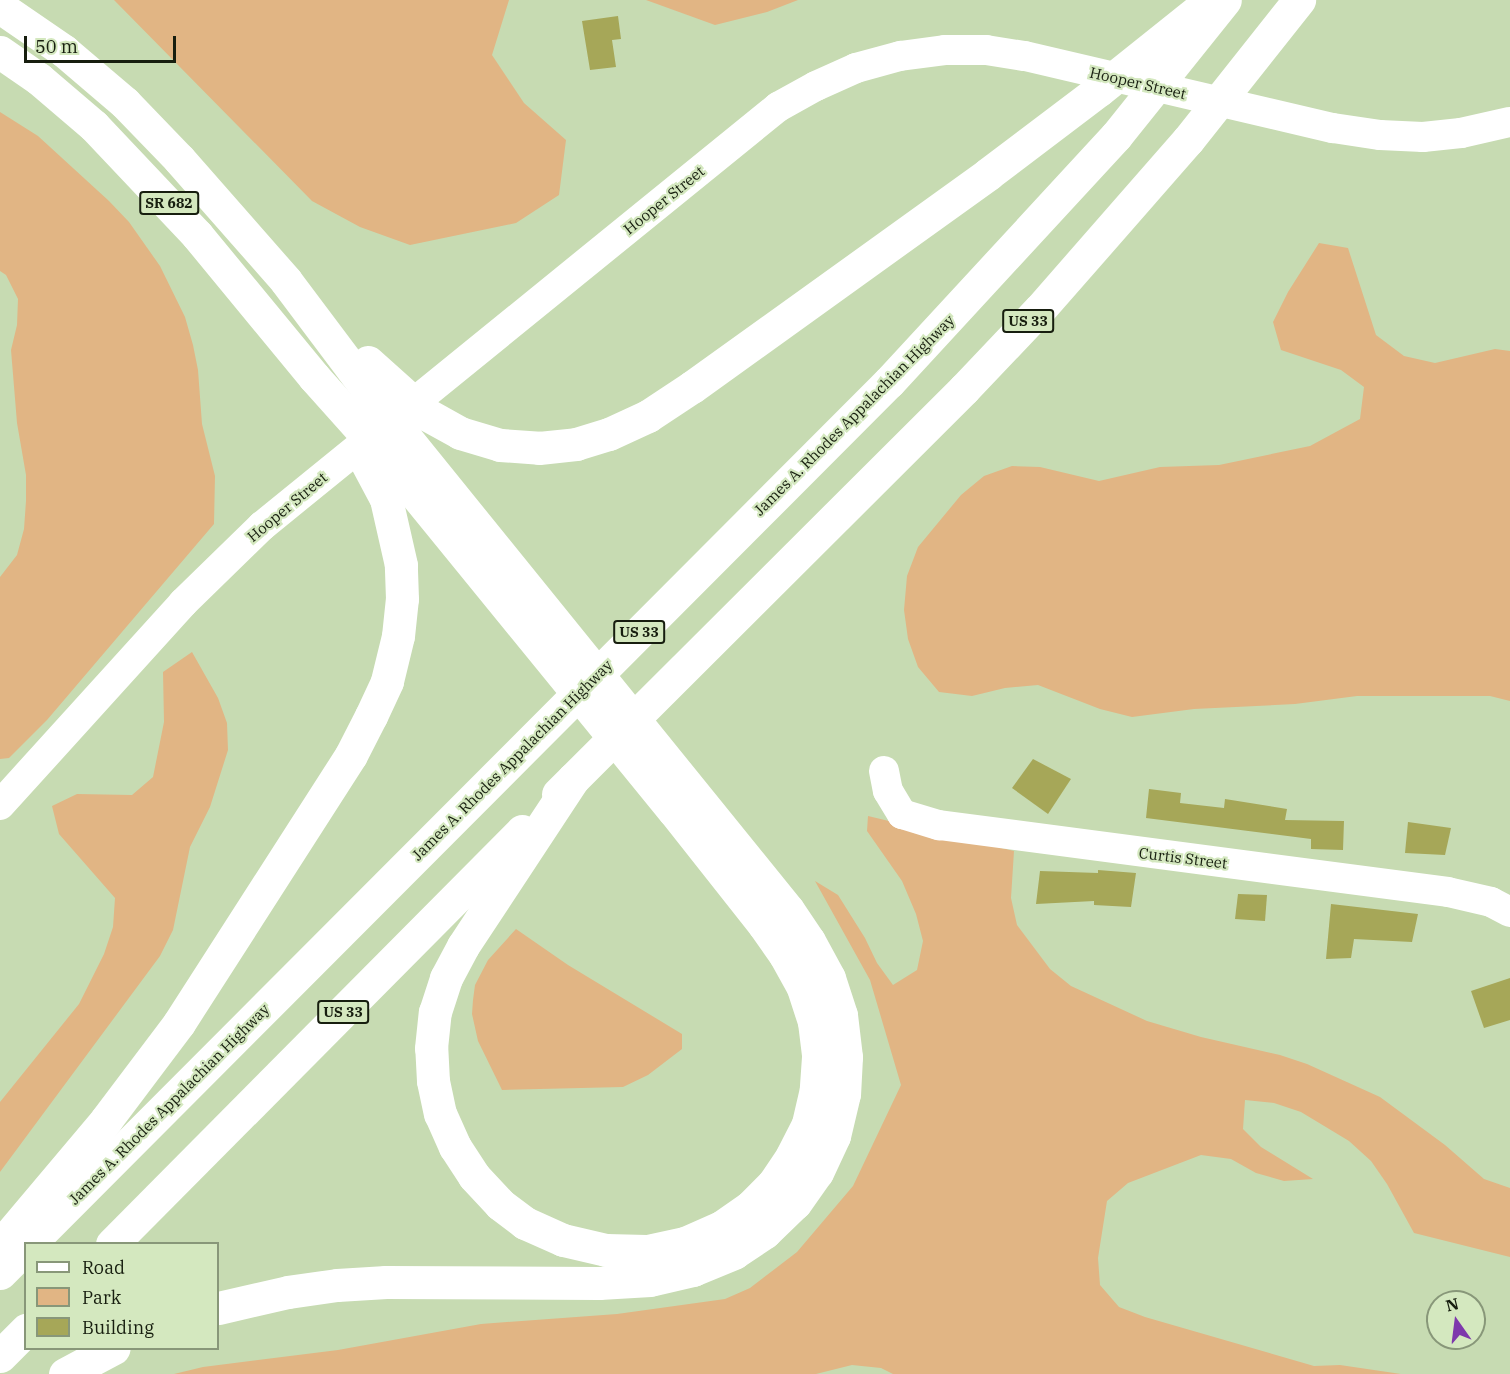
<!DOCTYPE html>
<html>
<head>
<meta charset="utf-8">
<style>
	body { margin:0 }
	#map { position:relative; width:1510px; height:1374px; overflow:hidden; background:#c7dbb2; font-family:"IBM Plex Serif",serif }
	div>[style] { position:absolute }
	.green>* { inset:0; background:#e1b584 }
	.building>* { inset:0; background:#a6a758 }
	.minor>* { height:30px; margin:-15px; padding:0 15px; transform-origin:15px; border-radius:15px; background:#fff }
	.highway>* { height:33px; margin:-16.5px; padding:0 16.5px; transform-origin:16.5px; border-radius:16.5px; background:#fff }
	span { translate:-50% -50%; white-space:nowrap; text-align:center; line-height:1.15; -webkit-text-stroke:4.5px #d4e8bf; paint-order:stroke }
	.shield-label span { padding:2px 4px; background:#d4e8bf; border:2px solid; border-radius:4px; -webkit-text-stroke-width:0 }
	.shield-label { font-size:14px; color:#171e0f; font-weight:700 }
	.street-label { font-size:15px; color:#171e0f }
	.legend { position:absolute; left:24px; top:1242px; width:195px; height:108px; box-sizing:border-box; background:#d4e8bf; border:2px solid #889779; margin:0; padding:8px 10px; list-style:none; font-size:18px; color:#171e0f }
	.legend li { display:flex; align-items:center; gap:12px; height:30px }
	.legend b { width:30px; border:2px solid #889779 }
	.north { position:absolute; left:1426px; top:1290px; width:60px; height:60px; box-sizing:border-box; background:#d4e8bf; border:2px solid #889779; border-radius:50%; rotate:346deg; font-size:16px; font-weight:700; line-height:24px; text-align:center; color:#171e0f }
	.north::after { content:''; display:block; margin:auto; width:21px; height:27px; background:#7e38ac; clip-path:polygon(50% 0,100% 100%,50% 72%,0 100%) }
	.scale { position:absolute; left:24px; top:36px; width:152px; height:27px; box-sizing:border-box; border:3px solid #171e0f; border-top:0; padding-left:8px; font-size:18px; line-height:21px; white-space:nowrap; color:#171e0f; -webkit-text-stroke:4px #d4e8bf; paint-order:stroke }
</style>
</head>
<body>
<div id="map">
	<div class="green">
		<div style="clip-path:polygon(114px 0,509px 0,492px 55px,524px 103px,566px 140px,559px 195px,516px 223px,410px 245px,360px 227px,312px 201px)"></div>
		<div style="clip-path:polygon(646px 0,798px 0,767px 12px,715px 25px)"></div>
		<div style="clip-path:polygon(0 112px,38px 136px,109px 201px,129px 222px,160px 266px,185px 317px,193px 345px,198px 370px,202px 424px,215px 476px,214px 524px,47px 720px,9px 758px,0 759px,0 577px,17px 555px,24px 529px,26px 501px,26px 475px,17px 423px,11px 350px,17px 325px,18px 299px,6px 275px,0 271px)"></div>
		<div style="clip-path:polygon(1319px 243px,1348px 248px,1376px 335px,1404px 356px,1435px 363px,1495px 349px,1510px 351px,1510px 701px,1490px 696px,1357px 696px,1295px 704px,1194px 709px,1132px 717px,1100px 709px,1038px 685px,1005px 688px,972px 696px,939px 692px,918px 667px,908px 639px,904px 610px,907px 576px,918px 547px,961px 495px,984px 476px,1012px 466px,1040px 467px,1099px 481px,1160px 467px,1219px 465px,1310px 446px,1360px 419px,1364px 387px,1341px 370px,1281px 350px,1273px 322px,1288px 292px)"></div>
		<div style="clip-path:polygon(192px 652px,218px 698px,227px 723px,228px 750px,210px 807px,190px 847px,173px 930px,160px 956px,0 1172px,0 1102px,79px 1004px,104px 954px,113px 927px,115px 898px,59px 834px,52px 806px,77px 794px,132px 795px,153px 777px,164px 722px,163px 672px)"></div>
		<div style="clip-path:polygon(868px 816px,1014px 851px,1011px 898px,1017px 925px,1050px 969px,1071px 986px,1147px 1021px,1201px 1037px,1280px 1055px,1307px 1064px,1380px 1097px,1445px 1145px,1484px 1179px,1510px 1188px,1510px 1257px,1414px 1233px,1387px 1184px,1371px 1161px,1349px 1141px,1301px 1112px,1274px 1103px,1245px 1100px,1243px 1129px,1261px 1147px,1313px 1179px,1284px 1181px,1256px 1173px,1231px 1159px,1201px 1155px,1128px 1183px,1107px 1201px,1098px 1258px,1100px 1285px,1119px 1307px,1145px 1317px,1314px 1366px,1340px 1365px,1401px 1374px,893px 1374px,881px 1368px,852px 1365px,816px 1374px,174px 1374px,203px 1367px,338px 1350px,481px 1324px,617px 1314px,725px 1299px,750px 1288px,797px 1252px,853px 1186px,901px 1085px,870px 980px,815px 881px,838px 895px,865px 938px,877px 963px,893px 985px,917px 970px,923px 941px,916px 914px,902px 881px,867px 831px)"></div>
		<div style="clip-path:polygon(516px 929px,568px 965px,682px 1034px,682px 1049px,648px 1075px,623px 1087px,502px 1090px,478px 1041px,472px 1014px,473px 1000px,475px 985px,488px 960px)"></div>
	</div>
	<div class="building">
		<div style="clip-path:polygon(618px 16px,621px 39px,612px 40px,616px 67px,590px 70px,582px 21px)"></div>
		<div style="clip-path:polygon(1033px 759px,1071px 779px,1048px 814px,1012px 788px)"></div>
		<div style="clip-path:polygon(1149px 789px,1181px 793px,1180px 803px,1224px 808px,1225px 799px,1287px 809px,1285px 820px,1344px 821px,1343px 850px,1311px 849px,1311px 839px,1146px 818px)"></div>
		<div style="clip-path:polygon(1408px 822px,1451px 828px,1445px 855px,1405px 853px)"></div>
		<div style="clip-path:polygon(1098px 870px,1136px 873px,1131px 907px,1094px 905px,1094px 901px,1036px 904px,1040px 871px,1098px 873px)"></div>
		<div style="clip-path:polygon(1238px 894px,1267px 895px,1265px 921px,1235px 919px)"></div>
		<div style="clip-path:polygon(1331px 904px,1418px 914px,1412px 942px,1354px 939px,1351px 958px,1326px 959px)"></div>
		<div style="clip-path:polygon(1510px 978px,1510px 1020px,1484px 1028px,1471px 991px)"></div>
	</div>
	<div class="minor">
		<div style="left:884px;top:771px;width:20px;rotate:79deg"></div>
		<div style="left:888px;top:791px;width:27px;rotate:59deg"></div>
		<div style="left:902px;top:814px;width:39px;rotate:17deg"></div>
		<div style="left:939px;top:825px;width:513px;rotate:7.5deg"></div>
		<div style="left:1448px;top:892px;width:44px;rotate:13.1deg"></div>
		<div style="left:1491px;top:902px;width:21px;rotate:28deg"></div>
		<div style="left:0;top:805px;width:273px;rotate:-47.8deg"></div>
		<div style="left:183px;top:603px;width:110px;rotate:-44.3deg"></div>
		<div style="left:262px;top:526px;width:665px;rotate:-39.08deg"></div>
		<div style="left:778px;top:107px;width:43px;rotate:-28.9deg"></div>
		<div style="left:816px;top:86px;width:44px;rotate:-24.2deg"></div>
		<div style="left:856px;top:68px;width:46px;rotate:-15.3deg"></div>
		<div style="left:900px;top:56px;width:45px;rotate:-7.6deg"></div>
		<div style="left:945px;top:50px;width:41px"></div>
		<div style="left:986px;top:50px;width:39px;rotate:9deg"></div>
		<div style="left:1025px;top:56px;width:316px;rotate:13.2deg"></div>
		<div style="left:1333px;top:128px;width:48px;rotate:8.5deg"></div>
		<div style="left:1380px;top:135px;width:43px;rotate:2.7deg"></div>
		<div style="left:1423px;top:137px;width:38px;rotate:-6deg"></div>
		<div style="left:1461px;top:133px;width:50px;rotate:-12.7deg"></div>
	</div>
	<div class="highway">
		<div style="left:0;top:7px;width:78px;rotate:34.5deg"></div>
		<div style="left:64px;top:51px;width:80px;rotate:40.4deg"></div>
		<div style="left:125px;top:103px;width:78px;rotate:46deg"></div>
		<div style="left:179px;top:159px;width:162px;rotate:48.7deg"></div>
		<div style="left:286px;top:281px;width:156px;rotate:53.1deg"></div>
		<div style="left:380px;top:406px;width:648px;rotate:51.01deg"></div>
		<div style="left:788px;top:910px;width:37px;rotate:56deg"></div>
		<div style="left:809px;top:941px;width:42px;rotate:61.6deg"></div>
		<div style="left:829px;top:978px;width:39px;rotate:72deg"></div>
		<div style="left:841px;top:1015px;width:42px;rotate:83.2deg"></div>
		<div style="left:846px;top:1057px;width:37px;rotate:93deg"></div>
		<div style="left:844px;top:1094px;width:43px;rotate:103.4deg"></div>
		<div style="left:834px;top:1136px;width:40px;rotate:115deg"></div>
		<div style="left:817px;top:1172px;width:38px;rotate:125deg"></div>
		<div style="left:795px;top:1203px;width:42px;rotate:136deg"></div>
		<div style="left:765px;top:1232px;width:37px;rotate:146deg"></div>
		<div style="left:734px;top:1253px;width:44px;rotate:157.5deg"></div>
		<div style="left:693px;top:1270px;width:44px;rotate:166.9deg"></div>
		<div style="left:650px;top:1280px;width:51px;rotate:176.6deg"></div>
		<div style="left:599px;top:1283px;width:213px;rotate:-179.7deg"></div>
		<div style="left:386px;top:1282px;width:49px;rotate:176.5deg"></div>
		<div style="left:337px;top:1285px;width:49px;rotate:171.9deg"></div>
		<div style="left:288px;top:1292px;width:72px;rotate:167.1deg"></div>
		<div style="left:0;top:52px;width:47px;rotate:34.7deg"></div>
		<div style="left:39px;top:79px;width:72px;rotate:40.5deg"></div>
		<div style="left:94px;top:126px;width:150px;rotate:46.6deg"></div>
		<div style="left:197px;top:235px;width:184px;rotate:50.5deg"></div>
		<div style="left:314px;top:377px;width:101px;rotate:48.2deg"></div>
		<div style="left:381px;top:452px;width:463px;rotate:50.8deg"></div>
		<div style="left:674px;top:811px;width:145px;rotate:51.7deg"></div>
		<div style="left:764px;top:925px;width:37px;rotate:55deg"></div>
		<div style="left:785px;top:955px;width:38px;rotate:61deg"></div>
		<div style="left:803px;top:988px;width:36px;rotate:72deg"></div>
		<div style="left:814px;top:1022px;width:35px;rotate:83deg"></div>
		<div style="left:818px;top:1057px;width:32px;rotate:94deg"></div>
		<div style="left:816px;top:1089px;width:36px;rotate:103deg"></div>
		<div style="left:808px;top:1124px;width:36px;rotate:117deg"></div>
		<div style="left:792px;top:1156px;width:34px;rotate:124deg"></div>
		<div style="left:773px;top:1184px;width:33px;rotate:135deg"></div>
		<div style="left:750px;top:1207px;width:35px;rotate:145deg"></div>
		<div style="left:721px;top:1227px;width:39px;rotate:156deg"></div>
		<div style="left:685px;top:1243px;width:40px;rotate:168deg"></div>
		<div style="left:646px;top:1251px;width:40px;rotate:-178.6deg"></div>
		<div style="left:606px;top:1250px;width:44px;rotate:-166.9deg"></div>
		<div style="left:563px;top:1240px;width:42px;rotate:-155.9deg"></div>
		<div style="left:525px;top:1223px;width:31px;rotate:-143deg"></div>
		<div style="left:500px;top:1204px;width:38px;rotate:-133deg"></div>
		<div style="left:474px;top:1176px;width:35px;rotate:-123deg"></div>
		<div style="left:455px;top:1147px;width:36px;rotate:-114deg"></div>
		<div style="left:440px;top:1114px;width:34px;rotate:-102deg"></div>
		<div style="left:433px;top:1081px;width:33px;rotate:-93deg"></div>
		<div style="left:431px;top:1048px;width:36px;rotate:-84deg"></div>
		<div style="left:435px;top:1012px;width:36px;rotate:-72deg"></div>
		<div style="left:446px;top:978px;width:36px;rotate:-62deg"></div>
		<div style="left:463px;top:946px;width:200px;rotate:-56.6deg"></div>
		<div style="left:368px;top:362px;width:78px;rotate:41.9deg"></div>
		<div style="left:426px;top:414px;width:39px;rotate:29deg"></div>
		<div style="left:460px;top:433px;width:42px;rotate:16.7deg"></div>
		<div style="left:500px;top:445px;width:39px;rotate:4deg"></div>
		<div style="left:539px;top:448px;width:37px;rotate:-6deg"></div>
		<div style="left:576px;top:444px;width:34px;rotate:-17deg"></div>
		<div style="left:609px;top:434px;width:43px;rotate:-24.8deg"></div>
		<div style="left:648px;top:416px;width:53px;rotate:-33.4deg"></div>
		<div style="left:692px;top:387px;width:365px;rotate:-35.7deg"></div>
		<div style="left:988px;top:174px;width:139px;rotate:-37.1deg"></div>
		<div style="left:1099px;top:90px;width:136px;rotate:-38.7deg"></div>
		<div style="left:558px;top:794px;width:573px;rotate:-44.93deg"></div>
		<div style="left:964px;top:389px;width:110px;rotate:-46.5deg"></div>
		<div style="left:1040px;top:309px;width:225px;rotate:-48.8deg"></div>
		<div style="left:1188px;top:140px;width:179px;rotate:-51.6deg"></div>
		<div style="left:29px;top:1244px;width:1218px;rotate:-45.07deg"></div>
		<div style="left:889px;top:382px;width:335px;rotate:-47.3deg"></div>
		<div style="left:1116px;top:136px;width:174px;rotate:-51.3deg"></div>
		<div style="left:112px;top:1244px;width:582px;rotate:-45.21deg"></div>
		<div style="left:0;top:1246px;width:165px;rotate:-49.9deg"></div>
		<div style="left:106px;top:1120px;width:121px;rotate:-53deg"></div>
		<div style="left:179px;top:1023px;width:318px;rotate:-57.3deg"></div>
		<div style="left:351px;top:755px;width:44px;rotate:-62.9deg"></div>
		<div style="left:371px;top:716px;width:38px;rotate:-65deg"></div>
		<div style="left:387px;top:681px;width:46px;rotate:-76.3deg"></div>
		<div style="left:398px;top:636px;width:37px;rotate:-84deg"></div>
		<div style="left:402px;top:599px;width:34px;rotate:-92deg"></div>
		<div style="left:401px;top:565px;width:68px;rotate:-102.8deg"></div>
		<div style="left:386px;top:499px;width:55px;rotate:-118deg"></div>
		<div style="left:0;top:1273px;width:37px;rotate:-45deg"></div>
		<div style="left:0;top:1356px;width:37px;rotate:-45deg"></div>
		<div style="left:65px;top:1374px;width:55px;rotate:-28deg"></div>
	</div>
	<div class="shield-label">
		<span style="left:169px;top:203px">SR 682</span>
		<span style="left:1028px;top:321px">US 33</span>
		<span style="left:639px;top:632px">US 33</span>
		<span style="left:343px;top:1012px">US 33</span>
	</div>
	<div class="street-label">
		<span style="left:1138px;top:83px;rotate:13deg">Hooper Street</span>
		<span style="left:664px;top:200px;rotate:-39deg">Hooper Street</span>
		<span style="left:854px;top:415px;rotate:-45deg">James A. Rhodes Appalachian Highway</span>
		<span style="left:287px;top:507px;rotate:-40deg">Hooper Street</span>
		<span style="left:512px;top:760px;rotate:-45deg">James A. Rhodes Appalachian Highway</span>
		<span style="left:1183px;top:858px;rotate:7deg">Curtis Street</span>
		<span style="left:169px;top:1104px;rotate:-45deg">James A. Rhodes Appalachian Highway</span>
	</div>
	<ul class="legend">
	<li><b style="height:8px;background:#fff"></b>Road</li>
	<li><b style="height:16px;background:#e1b584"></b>Park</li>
	<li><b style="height:16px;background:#a6a758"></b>Building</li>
	</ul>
	<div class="north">N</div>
	<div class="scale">50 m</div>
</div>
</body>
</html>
